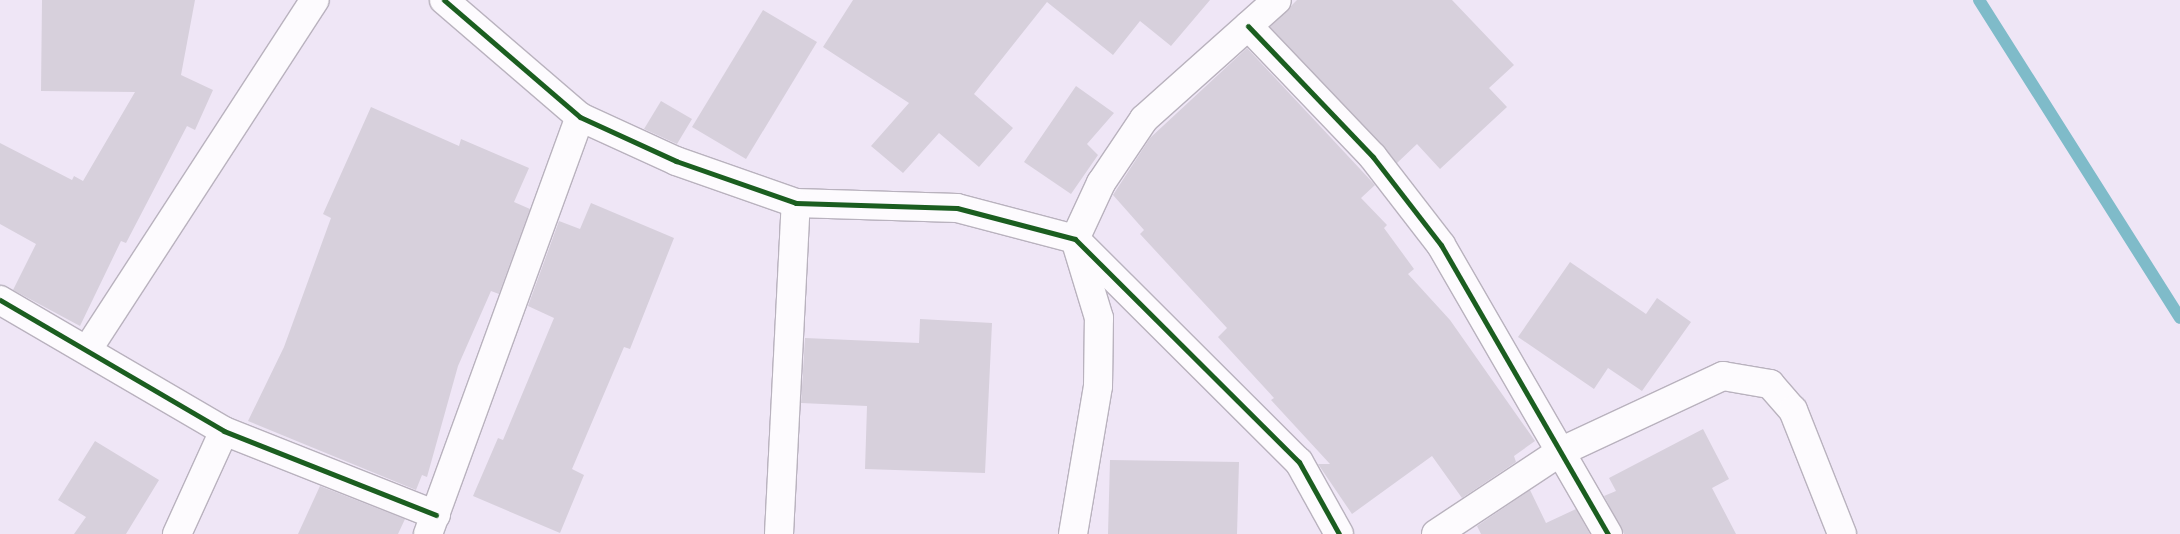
<!DOCTYPE html>
<html>
<head>
<meta charset="utf-8">
<style>
	body { margin:0 }
	#map { position:relative; width:2180px; height:534px; overflow:hidden; background:#efe6f6; font-family:Bitter,serif }
	div>[style] { position:absolute }
	.stream>* { height:12px; margin:-6px; padding:0 6px; transform-origin:6px; border-radius:6px; background:#7fbbc9 }
	.building>* { inset:0; background:#d7d0dc }
	.roads { filter:drop-shadow(1px 0 #b9b2be) drop-shadow(-1px 0 #b9b2be) drop-shadow(0 1px #b9b2be) drop-shadow(0 -1px #b9b2be) }
	.street>* { height:28px; margin:-14px; padding:0 14px; transform-origin:14px; border-radius:14px; background:#fdfbfe }
	.cycleway>* { height:5px; margin:-2.5px; padding:0 2.5px; transform-origin:2.5px; border-radius:2.5px; background:#1b5e20 }
	span { translate:-50% -50%; white-space:nowrap; text-align:center; line-height:1.15; -webkit-text-stroke:4.5px #fff; paint-order:stroke }
</style>
</head>
<body>
<div id="map">
	<div class="stream">
		<div style="left:1979px;top:0;width:376px;rotate:57.7deg"></div>
	</div>
	<div class="building">
		<div style="clip-path:polygon(42px 0,195px 0,181px 75px,213px 90px,195px 130px,187px 126px,126px 243px,121px 241px,80px 326px,13px 290px,36px 244px,0 224px,0 143px,72px 180px,74px 176px,83px 181px,135px 92px,41px 91px)"></div>
		<div style="clip-path:polygon(853px 0,1210px 0,1171px 46px,1140px 21px,1113px 55px,1047px 2px,974px 94px,1013px 128px,979px 167px,939px 133px,903px 173px,871px 146px,909px 103px,823px 47px)"></div>
		<div style="clip-path:polygon(1297px 0,1452px 0,1514px 65px,1489px 88px,1507px 107px,1440px 169px,1417px 144px,1397px 163px,1270px 27px)"></div>
		<div style="clip-path:polygon(763px 10px,817px 42px,746px 159px,692px 127px)"></div>
		<div style="clip-path:polygon(1247px 48px,1375px 185px,1361px 198px,1387px 225px,1384px 228px,1414px 269px,1408px 274px,1450px 320px,1535px 441px,1514px 456px,1516px 462px,1462px 498px,1432px 456px,1352px 514px,1318px 464px,1330px 464px,1271px 400px,1274px 398px,1218px 337px,1227px 328px,1140px 234px,1144px 230px,1113px 195px,1150px 138px)"></div>
		<div style="clip-path:polygon(1076px 86px,1114px 113px,1087px 144px,1098px 155px,1071px 194px,1024px 162px)"></div>
		<div style="clip-path:polygon(661px 101px,692px 119px,677px 144px,644px 129px)"></div>
		<div style="clip-path:polygon(371px 107px,459px 146px,461px 139px,529px 168px,514px 202px,530px 209px,499px 294px,491px 291px,458px 366px,427px 477px,422px 475px,416px 490px,248px 421px,284px 347px,331px 218px,323px 214px)"></div>
		<div style="clip-path:polygon(591px 203px,674px 238px,630px 349px,624px 347px,572px 469px,584px 475px,560px 533px,473px 496px,498px 438px,503px 440px,554px 318px,528px 306px,559px 221px,580px 229px)"></div>
		<div style="clip-path:polygon(1570px 262px,1646px 314px,1657px 298px,1691px 322px,1642px 391px,1608px 368px,1594px 389px,1518px 337px)"></div>
		<div style="clip-path:polygon(920px 319px,992px 323px,985px 473px,865px 469px,867px 406px,801px 403px,805px 338px,919px 343px)"></div>
		<div style="clip-path:polygon(1703px 429px,1729px 479px,1712px 488px,1736px 534px,1624px 534px,1604px 496px,1616px 491px,1609px 478px)"></div>
		<div style="clip-path:polygon(95px 441px,159px 480px,126px 534px,74px 534px,86px 517px,58px 500px)"></div>
		<div style="clip-path:polygon(1110px 460px,1239px 462px,1237px 534px,1108px 534px)"></div>
		<div style="clip-path:polygon(320px 486px,405px 519px,398px 534px,298px 534px)"></div>
		<div style="clip-path:polygon(1530px 490px,1546px 523px,1576px 509px,1590px 534px,1481px 534px,1477px 526px)"></div>
	</div>
	<div class="roads">
		<div class="street">
			<div style="left:444px;top:0;width:179px;rotate:40.7deg"></div>
			<div style="left:580px;top:117px;width:106px;rotate:24.6deg"></div>
			<div style="left:676px;top:161px;width:127px;rotate:19.3deg"></div>
			<div style="left:796px;top:203px;width:161px;rotate:1.8deg"></div>
			<div style="left:957px;top:208px;width:122px;rotate:14.7deg"></div>
			<div style="left:1075px;top:239px;width:316px;rotate:44.9deg"></div>
			<div style="left:1299px;top:462px;width:82px;rotate:60.9deg"></div>
			<div style="left:1248px;top:26px;width:181px;rotate:46.3deg"></div>
			<div style="left:1373px;top:157px;width:111px;rotate:52.3deg"></div>
			<div style="left:1441px;top:245px;width:334px;rotate:60deg"></div>
			<div style="left:0;top:300px;width:259px;rotate:30.3deg"></div>
			<div style="left:224px;top:431px;width:228px;rotate:21.6deg"></div>
			<div style="left:88px;top:349px;width:416px;rotate:-57deg"></div>
			<div style="left:177px;top:534px;width:113px;rotate:-65.5deg"></div>
			<div style="left:428px;top:534px;width:444px;rotate:-70deg"></div>
			<div style="left:779px;top:534px;width:331px;rotate:-87.1deg"></div>
			<div style="left:1073px;top:534px;width:150px;rotate:-80.4deg"></div>
			<div style="left:1098px;top:386px;width:68px;rotate:-89.2deg"></div>
			<div style="left:1099px;top:318px;width:83px;rotate:-106.9deg"></div>
			<div style="left:1075px;top:239px;width:62px;rotate:-65.1deg"></div>
			<div style="left:1101px;top:183px;width:77px;rotate:-56.1deg"></div>
			<div style="left:1144px;top:119px;width:178px;rotate:-41.8deg"></div>
			<div style="left:1436px;top:534px;width:149px;rotate:-33.5deg"></div>
			<div style="left:1560px;top:452px;width:180px;rotate:-25deg"></div>
			<div style="left:1723px;top:376px;width:48px;rotate:9.7deg"></div>
			<div style="left:1770px;top:384px;width:35px;rotate:49deg"></div>
			<div style="left:1793px;top:410px;width:133px;rotate:68.4deg"></div>
		</div>
	</div>
	<div class="cycleway">
		<div style="left:444px;top:0;width:179px;rotate:40.7deg"></div>
		<div style="left:580px;top:117px;width:106px;rotate:24.6deg"></div>
		<div style="left:676px;top:161px;width:127px;rotate:19.3deg"></div>
		<div style="left:796px;top:203px;width:161px;rotate:1.8deg"></div>
		<div style="left:957px;top:208px;width:122px;rotate:14.7deg"></div>
		<div style="left:1075px;top:239px;width:316px;rotate:44.9deg"></div>
		<div style="left:1299px;top:462px;width:82px;rotate:60.9deg"></div>
		<div style="left:1248px;top:26px;width:181px;rotate:46.3deg"></div>
		<div style="left:1373px;top:157px;width:111px;rotate:52.3deg"></div>
		<div style="left:1441px;top:245px;width:334px;rotate:60deg"></div>
		<div style="left:0;top:300px;width:259px;rotate:30.3deg"></div>
		<div style="left:224px;top:431px;width:228px;rotate:21.6deg"></div>
	</div>
</div>
</body>
</html>
